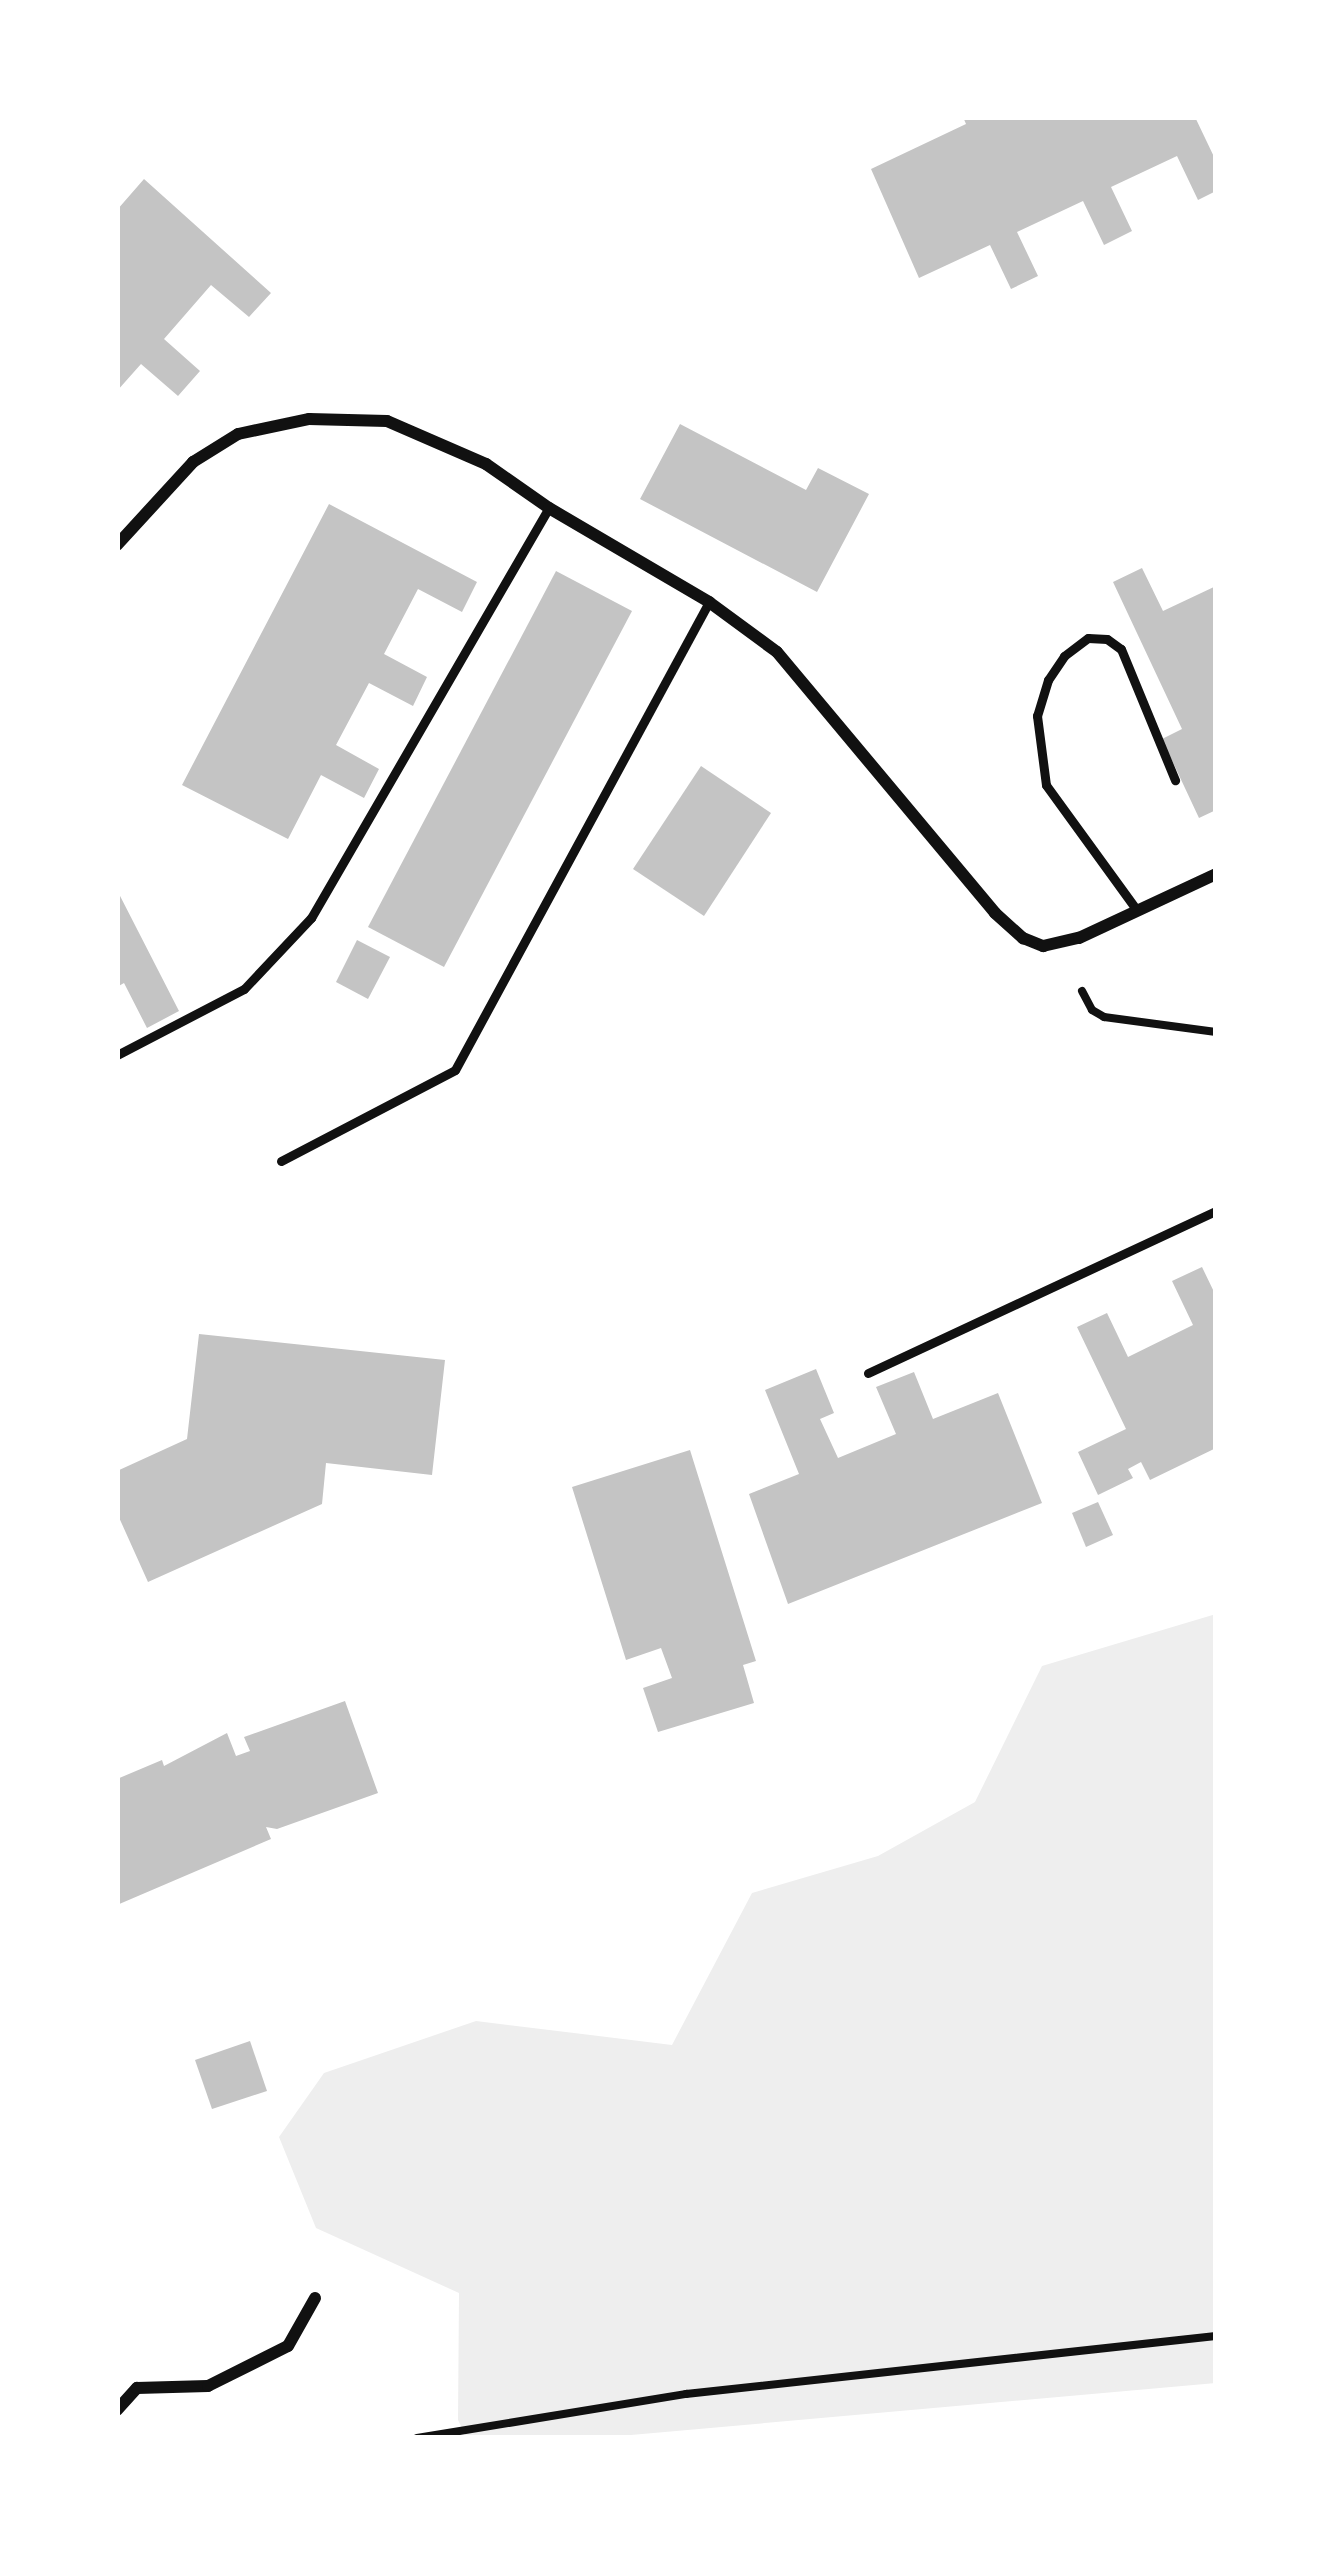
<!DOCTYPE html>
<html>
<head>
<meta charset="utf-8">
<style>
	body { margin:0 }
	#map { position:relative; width:1333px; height:2555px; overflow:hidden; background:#fff; font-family:"Fira Sans Condensed",sans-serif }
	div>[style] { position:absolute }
	.green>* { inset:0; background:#eee }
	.building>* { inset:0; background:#c4c4c4 }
	.path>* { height:8px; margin:-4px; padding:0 4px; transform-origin:4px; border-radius:4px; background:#111 }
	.service>* { height:9px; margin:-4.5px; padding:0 4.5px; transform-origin:4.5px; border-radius:4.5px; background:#111 }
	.minor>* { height:12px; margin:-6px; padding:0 6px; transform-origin:6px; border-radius:6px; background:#111 }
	span { translate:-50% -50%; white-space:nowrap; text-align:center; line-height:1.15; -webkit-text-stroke:12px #fff; paint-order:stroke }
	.frame { position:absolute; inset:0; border:120px solid #fff; pointer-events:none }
</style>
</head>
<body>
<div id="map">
	<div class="green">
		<div style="clip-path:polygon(1216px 1614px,1216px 2383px,597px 2438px,467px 2438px,458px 2420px,459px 2293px,316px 2228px,279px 2137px,324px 2073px,476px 2021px,672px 2045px,752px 1893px,878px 1856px,975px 1802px,1042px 1666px)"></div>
	</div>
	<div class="building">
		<div style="clip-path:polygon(963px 117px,1195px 117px,1216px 161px,1216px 191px,1198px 200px,1177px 156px,1111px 187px,1132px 231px,1104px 245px,1083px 201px,1017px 232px,1038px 276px,1011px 289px,990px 245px,919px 278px,871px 169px,966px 124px)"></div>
		<div style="clip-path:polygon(144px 179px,271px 293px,249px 317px,211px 285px,164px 339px,200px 371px,178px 396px,141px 364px,117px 391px,117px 210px)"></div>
		<div style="clip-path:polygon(680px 424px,806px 490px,818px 468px,869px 494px,817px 592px,640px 499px)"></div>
		<div style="clip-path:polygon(329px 504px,477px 582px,462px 612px,418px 589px,384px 654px,427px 677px,413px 706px,369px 683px,336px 745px,379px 769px,364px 798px,321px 775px,288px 839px,182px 785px)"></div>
		<div style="clip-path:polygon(1142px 568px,1163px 611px,1216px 586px,1216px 810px,1199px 818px,1162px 739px,1182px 729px,1113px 582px)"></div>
		<div style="clip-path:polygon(556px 571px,632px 611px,444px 967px,368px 927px)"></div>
		<div style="clip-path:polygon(701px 766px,771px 813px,704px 916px,633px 869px)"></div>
		<div style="clip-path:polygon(117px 890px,179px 1011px,147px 1028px,124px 983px,117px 987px)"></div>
		<div style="clip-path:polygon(357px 940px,390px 957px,368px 999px,336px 982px)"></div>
		<div style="clip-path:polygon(1202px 1267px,1216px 1296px,1216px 1448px,1150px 1480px,1141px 1462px,1128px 1469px,1133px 1478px,1098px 1495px,1078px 1452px,1126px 1429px,1077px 1327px,1107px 1313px,1128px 1357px,1193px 1325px,1172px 1281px)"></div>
		<div style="clip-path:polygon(199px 1334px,445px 1360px,432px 1475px,326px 1463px,322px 1504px,148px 1582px,117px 1513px,117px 1471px,187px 1439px)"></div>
		<div style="clip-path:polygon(816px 1369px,834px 1413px,820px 1419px,838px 1458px,896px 1434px,876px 1387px,914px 1372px,933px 1419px,998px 1393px,1042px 1503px,788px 1604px,749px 1494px,799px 1474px,765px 1390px)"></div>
		<div style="clip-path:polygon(690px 1450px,756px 1661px,743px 1665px,754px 1703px,658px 1732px,643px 1688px,672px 1678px,661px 1648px,626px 1660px,572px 1487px)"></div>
		<div style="clip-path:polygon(1098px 1502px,1113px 1535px,1086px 1547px,1072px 1513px)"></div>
		<div style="clip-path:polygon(345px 1701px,378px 1793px,277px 1829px,266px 1827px,271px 1839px,117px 1905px,117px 1779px,162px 1760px,164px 1766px,227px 1733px,236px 1756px,250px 1751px,244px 1737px)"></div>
		<div style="clip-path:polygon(250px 2041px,267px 2091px,212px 2109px,195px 2060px)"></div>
	</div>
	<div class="path">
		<div style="left:1082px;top:991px;width:21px;rotate:62deg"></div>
		<div style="left:1092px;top:1010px;width:14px;rotate:30deg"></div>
		<div style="left:1104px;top:1017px;width:113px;rotate:7.6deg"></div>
		<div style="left:417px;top:2438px;width:273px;rotate:-9.3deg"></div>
		<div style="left:686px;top:2394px;width:533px;rotate:-6.25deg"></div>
	</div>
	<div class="service">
		<div style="left:1136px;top:909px;width:153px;rotate:-126deg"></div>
		<div style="left:1046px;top:785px;width:70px;rotate:-97.4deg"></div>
		<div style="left:1037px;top:716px;width:38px;rotate:-73deg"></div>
		<div style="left:1048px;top:680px;width:29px;rotate:-56deg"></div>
		<div style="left:1064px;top:656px;width:30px;rotate:-37deg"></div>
		<div style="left:1088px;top:638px;width:19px;rotate:3deg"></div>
		<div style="left:1107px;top:639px;width:17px;rotate:36deg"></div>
		<div style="left:1121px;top:649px;width:142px;rotate:67.6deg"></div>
		<div style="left:117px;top:1055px;width:143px;rotate:-27.5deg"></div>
		<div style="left:244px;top:989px;width:98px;rotate:-46.7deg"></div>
		<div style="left:311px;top:918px;width:474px;rotate:-59.9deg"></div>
		<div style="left:281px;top:1161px;width:196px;rotate:-27.6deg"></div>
		<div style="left:455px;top:1070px;width:532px;rotate:-61.51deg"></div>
		<div style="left:868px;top:1373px;width:384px;rotate:-25deg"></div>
	</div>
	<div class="minor">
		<div style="left:117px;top:545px;width:113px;rotate:-47.5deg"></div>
		<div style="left:193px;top:462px;width:53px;rotate:-31.9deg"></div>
		<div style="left:238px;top:434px;width:73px;rotate:-11.9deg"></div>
		<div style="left:309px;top:419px;width:78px;rotate:1.5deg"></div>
		<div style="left:387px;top:421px;width:108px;rotate:23.5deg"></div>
		<div style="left:486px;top:464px;width:77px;rotate:34.9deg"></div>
		<div style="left:549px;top:508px;width:186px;rotate:30.4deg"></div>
		<div style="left:709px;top:602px;width:84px;rotate:36.3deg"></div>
		<div style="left:777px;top:652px;width:340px;rotate:50.1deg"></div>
		<div style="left:995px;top:913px;width:38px;rotate:42deg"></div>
		<div style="left:1023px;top:938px;width:22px;rotate:22deg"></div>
		<div style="left:1043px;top:946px;width:37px;rotate:-13deg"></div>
		<div style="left:1079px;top:938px;width:151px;rotate:-25deg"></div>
		<div style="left:117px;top:2410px;width:30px;rotate:-48deg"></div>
		<div style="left:137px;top:2388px;width:71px;rotate:-1.6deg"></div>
		<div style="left:208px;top:2386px;width:89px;rotate:-26.6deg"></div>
		<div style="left:288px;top:2346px;width:55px;rotate:-60.6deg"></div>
	</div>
	<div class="frame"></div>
</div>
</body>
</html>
